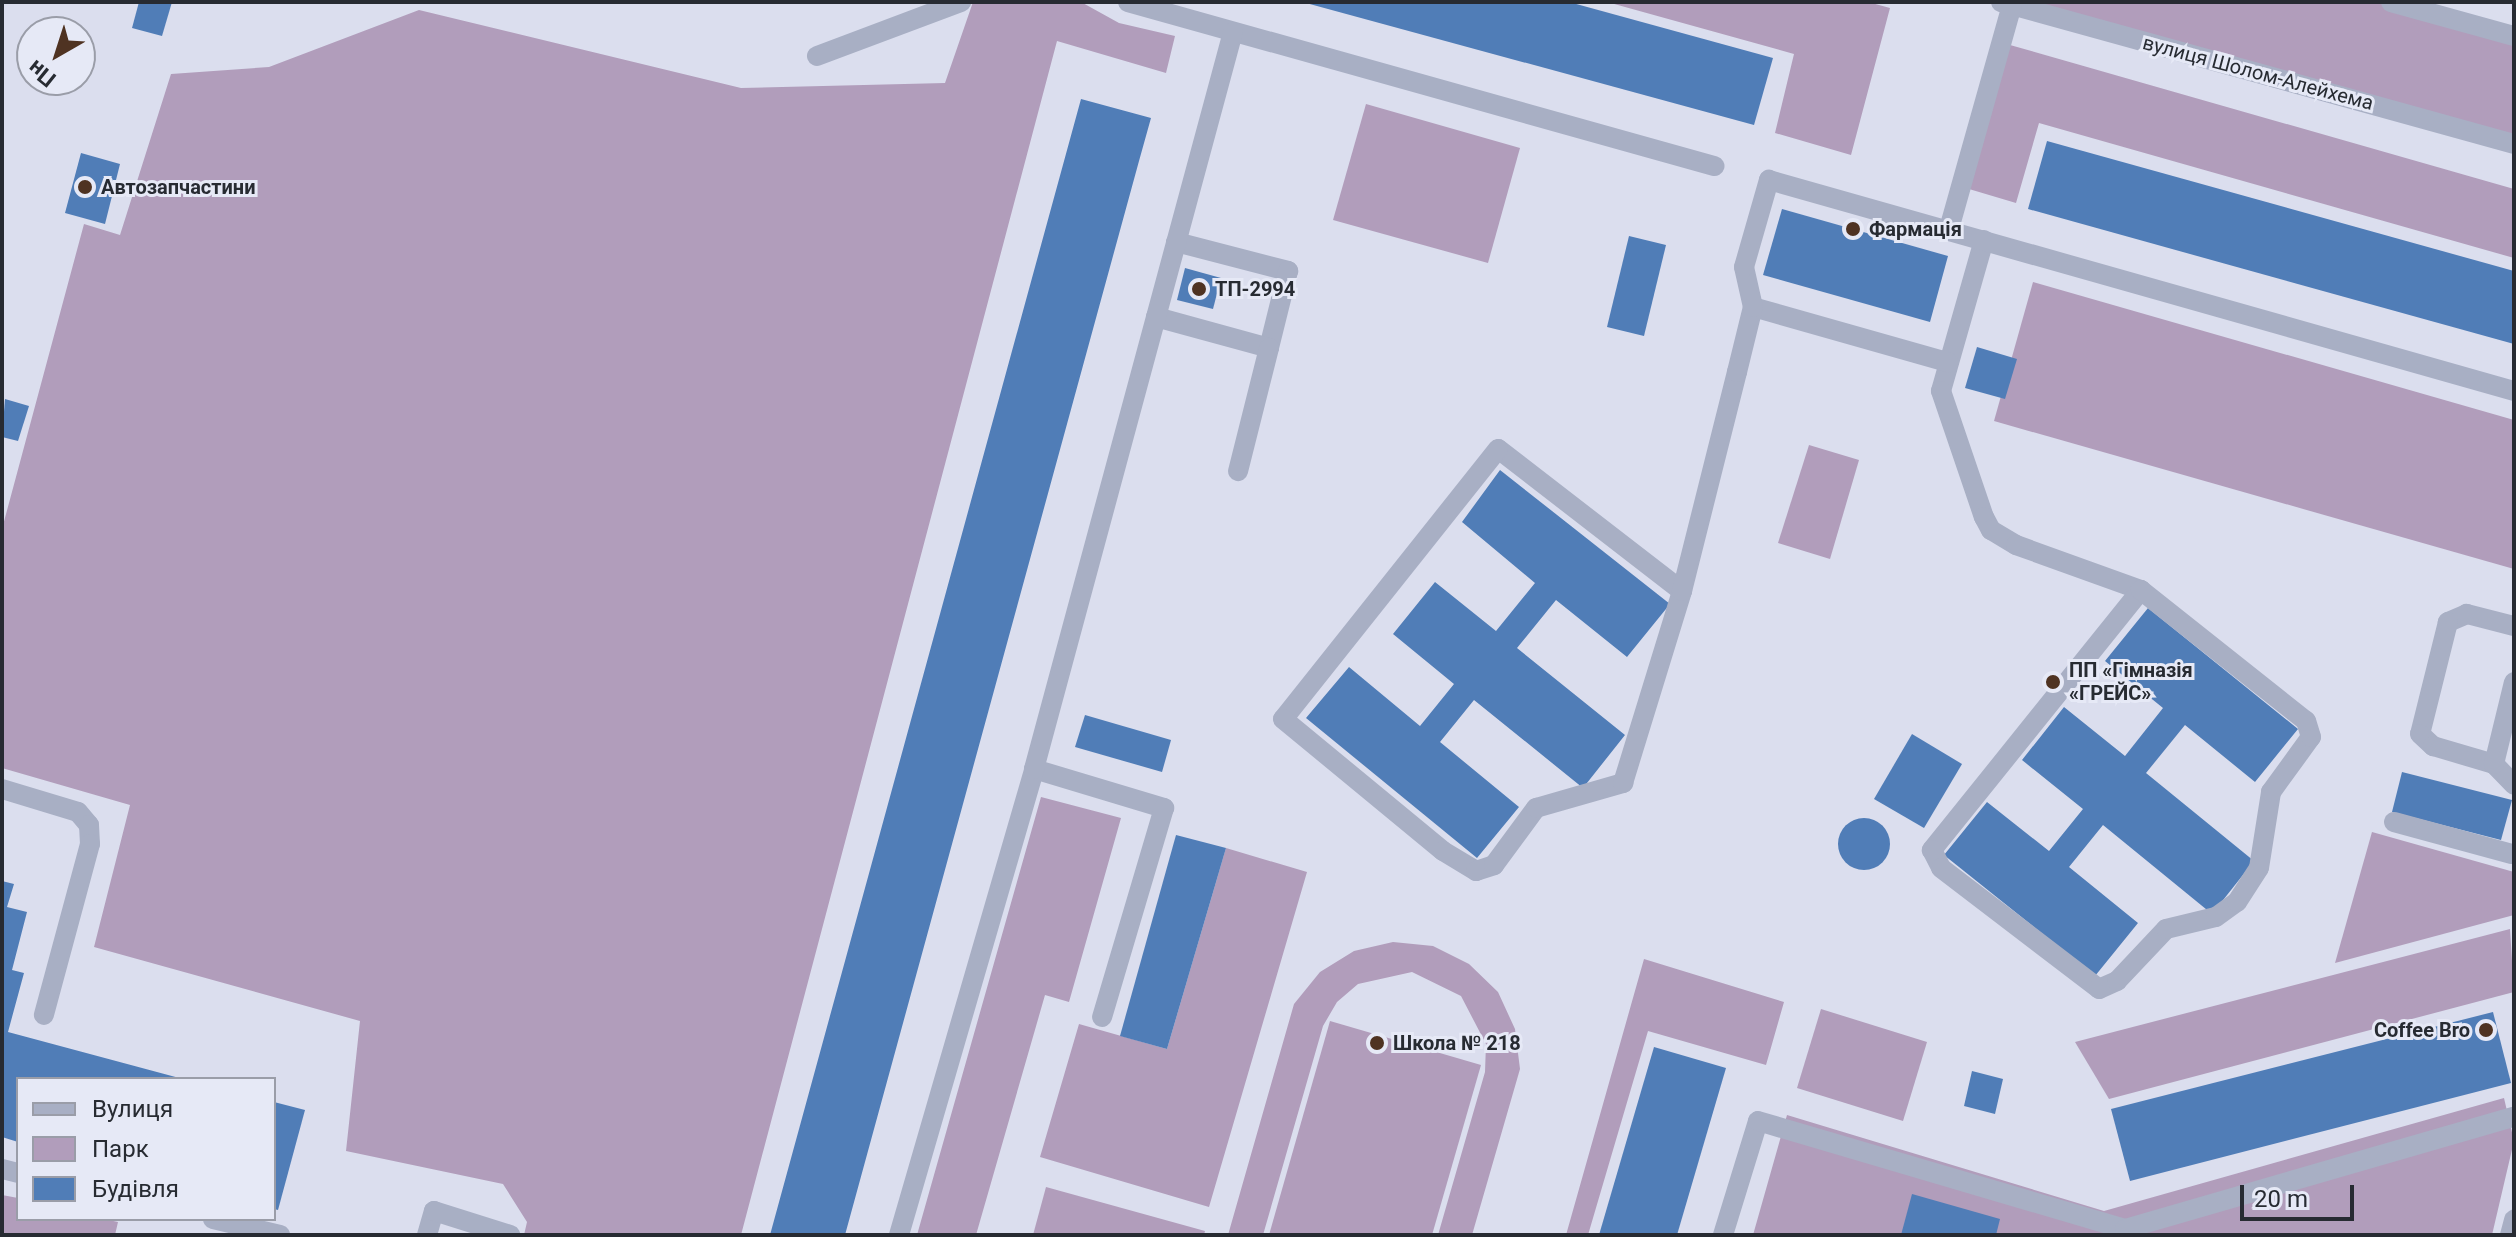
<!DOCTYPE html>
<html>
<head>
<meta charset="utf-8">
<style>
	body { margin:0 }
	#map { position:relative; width:2516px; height:1237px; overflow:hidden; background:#dbdeee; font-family:Roboto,sans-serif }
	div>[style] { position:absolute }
	.green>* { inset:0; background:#b19dbb }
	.building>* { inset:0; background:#507db7 }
	.round { border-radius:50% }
	.minor>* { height:20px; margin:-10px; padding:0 10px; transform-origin:10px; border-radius:10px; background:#a8afc4 }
	.dots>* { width:22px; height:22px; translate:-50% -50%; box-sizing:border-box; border:4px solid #e6e9f6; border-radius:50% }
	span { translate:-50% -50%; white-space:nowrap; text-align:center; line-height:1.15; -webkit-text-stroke:6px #e6e9f6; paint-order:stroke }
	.street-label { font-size:20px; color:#272b32 }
	.poi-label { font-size:20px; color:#272b32; font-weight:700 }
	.left { translate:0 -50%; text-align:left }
	.right { translate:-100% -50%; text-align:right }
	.frame { position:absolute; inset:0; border:4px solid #272b32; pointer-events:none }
	.legend { position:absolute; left:16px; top:1077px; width:260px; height:144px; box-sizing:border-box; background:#e6e9f6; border:2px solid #9a9da8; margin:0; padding:10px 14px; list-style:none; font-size:24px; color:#272b32 }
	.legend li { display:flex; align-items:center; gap:16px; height:40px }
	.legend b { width:40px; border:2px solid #9a9da8 }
	.north { position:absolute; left:16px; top:16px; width:80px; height:80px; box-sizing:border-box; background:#e6e9f6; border:2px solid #9a9da8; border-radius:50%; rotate:219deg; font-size:22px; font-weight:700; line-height:32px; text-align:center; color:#272b32 }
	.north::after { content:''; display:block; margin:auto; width:28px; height:36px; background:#4f3322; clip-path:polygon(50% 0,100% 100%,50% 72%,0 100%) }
	.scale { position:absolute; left:2240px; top:1185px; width:114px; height:36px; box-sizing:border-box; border:4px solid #272b32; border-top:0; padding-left:10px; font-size:24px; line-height:28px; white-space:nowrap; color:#272b32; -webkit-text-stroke:6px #e6e9f6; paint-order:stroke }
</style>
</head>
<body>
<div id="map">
	<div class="green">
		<div style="clip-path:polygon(973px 2px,1081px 2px,1119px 23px,1175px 36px,1166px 73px,1057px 41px,741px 1235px,524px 1235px,527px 1222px,503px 1184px,346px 1151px,360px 1021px,94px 947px,130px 805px,2px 768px,2px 529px,84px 224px,120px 235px,171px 74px,269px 67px,419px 10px,741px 88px,945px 83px)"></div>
		<div style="clip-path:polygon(1607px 2px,1868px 2px,1890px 8px,1851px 155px,1775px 133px,1794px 54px)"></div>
		<div style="clip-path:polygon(2001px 2px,2391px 2px,2514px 36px,2514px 144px)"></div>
		<div style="clip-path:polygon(2010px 45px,2514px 189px,2514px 258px,2039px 123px,2016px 203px,1969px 189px)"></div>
		<div style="clip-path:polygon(1366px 104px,1520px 148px,1488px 263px,1333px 220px)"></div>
		<div style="clip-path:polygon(2033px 282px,2514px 420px,2514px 569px,1994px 421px)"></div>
		<div style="clip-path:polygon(1809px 445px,1859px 460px,1830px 559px,1778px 543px)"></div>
		<div style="clip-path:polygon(1041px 797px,1121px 818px,1069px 1002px,1045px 995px,976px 1235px,917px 1235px)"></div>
		<div style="clip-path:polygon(2372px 832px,2514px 872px,2514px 915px,2335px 963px)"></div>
		<div style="clip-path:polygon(1226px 848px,1307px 872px,1209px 1207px,1040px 1157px,1079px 1024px,1167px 1049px)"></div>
		<div style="clip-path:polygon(2510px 929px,2514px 992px,2109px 1099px,2075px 1042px)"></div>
		<div style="clip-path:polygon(1393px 942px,1433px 946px,1469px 964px,1498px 992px,1515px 1029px,1520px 1069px,1472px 1235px,1438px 1235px,1485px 1072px,1486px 1044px,1461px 996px,1412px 972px,1358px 984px,1337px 1002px,1323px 1026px,1263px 1235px,1228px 1235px,1294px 1004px,1320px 972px,1354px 951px)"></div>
		<div style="clip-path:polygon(1644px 959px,1784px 1002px,1766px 1065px,1648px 1031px,1588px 1235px,1566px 1235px)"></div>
		<div style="clip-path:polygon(1821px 1009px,1927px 1042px,1903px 1121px,1797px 1088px)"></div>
		<div style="clip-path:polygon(1330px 1021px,1481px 1065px,1432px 1235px,1269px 1235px)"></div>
		<div style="clip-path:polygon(2504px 1098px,2514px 1141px,2492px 1235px,1753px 1235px,1787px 1115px,2104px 1211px)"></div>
		<div style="clip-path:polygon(1046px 1187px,1205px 1231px,1204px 1235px,1033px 1235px)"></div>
		<div style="clip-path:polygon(2px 1195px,18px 1198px,18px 1219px,104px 1219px,118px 1222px,115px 1235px,2px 1235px)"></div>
	</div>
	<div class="building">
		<div style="clip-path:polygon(139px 2px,172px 2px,162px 36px,132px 28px)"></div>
		<div style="clip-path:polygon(1569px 2px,1773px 58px,1754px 125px,1306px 3px)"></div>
		<div style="clip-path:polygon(1081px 99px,1151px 118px,1139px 161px,845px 1235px,770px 1235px)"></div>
		<div style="clip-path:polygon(2047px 141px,2514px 271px,2514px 344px,2028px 209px)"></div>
		<div style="clip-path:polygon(81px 153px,120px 164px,105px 224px,65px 213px)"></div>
		<div style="clip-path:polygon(1782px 209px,1948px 256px,1930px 322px,1763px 275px)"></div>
		<div style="clip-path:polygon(1629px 236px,1666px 245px,1644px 336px,1607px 327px)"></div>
		<div style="clip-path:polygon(1185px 268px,1221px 278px,1213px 309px,1177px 300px)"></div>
		<div style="clip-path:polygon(1977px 347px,2017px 359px,2005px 399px,1965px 388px)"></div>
		<div style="clip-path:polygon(5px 399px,29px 406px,18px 441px,2px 437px)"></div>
		<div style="clip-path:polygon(1500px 470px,1670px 604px,1627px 657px,1556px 600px,1517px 648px,1625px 735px,1583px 788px,1474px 700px,1440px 742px,1519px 807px,1477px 858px,1306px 718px,1349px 667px,1420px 726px,1454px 684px,1393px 634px,1435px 582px,1496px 631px,1535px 583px,1462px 522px)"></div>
		<div style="clip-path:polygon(2148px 608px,2298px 729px,2255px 782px,2185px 725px,2146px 773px,2254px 861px,2212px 914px,2103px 825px,2069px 867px,2138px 923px,2095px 976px,1944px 855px,1987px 802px,2049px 851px,2083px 809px,2022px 760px,2064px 707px,2125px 756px,2163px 708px,2105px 661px)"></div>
		<div style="clip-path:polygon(1085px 715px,1171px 740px,1162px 772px,1075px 747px)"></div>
		<div style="clip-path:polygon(1912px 734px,1962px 764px,1924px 828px,1874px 799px)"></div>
		<div style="clip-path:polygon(2402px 772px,2512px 800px,2501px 840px,2392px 812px)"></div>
		<div class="round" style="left:1838px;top:818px;width:52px;height:52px"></div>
		<div style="clip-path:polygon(1176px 835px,1226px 848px,1167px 1049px,1120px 1036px)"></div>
		<div style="clip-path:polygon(2px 881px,14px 884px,7px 907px,27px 912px,12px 970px,24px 973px,8px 1032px,183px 1079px,18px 1079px,18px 1142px,2px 1137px)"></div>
		<div style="clip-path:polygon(2493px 1012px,2511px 1083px,2130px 1181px,2111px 1109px)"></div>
		<div style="clip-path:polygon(1654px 1047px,1726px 1068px,1677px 1235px,1599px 1235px)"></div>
		<div style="clip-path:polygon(1972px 1071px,2003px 1079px,1995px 1114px,1964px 1106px)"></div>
		<div style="clip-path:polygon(274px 1102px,305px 1110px,278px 1210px,274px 1209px)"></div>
		<div style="clip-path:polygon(1912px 1194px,2000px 1219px,1996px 1235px,1901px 1235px)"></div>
	</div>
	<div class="minor">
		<div style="left:1128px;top:2px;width:609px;rotate:15.63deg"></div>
		<div style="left:2001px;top:2px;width:532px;rotate:15.47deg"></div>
		<div style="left:2391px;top:2px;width:128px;rotate:15.5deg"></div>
		<div style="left:817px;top:56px;width:154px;rotate:-20.6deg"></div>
		<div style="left:1949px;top:229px;width:233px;rotate:-74.3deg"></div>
		<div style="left:1984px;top:240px;width:157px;rotate:105.9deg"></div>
		<div style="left:1941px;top:391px;width:133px;rotate:71.2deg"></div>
		<div style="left:1984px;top:517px;width:15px;rotate:62deg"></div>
		<div style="left:1991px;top:530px;width:29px;rotate:31deg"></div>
		<div style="left:2016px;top:545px;width:133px;rotate:19.8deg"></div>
		<div style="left:2141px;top:590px;width:334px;rotate:128.8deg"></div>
		<div style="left:1932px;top:850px;width:20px;rotate:63deg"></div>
		<div style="left:1941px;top:868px;width:199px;rotate:37.4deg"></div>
		<div style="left:2099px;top:989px;width:20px;rotate:-24deg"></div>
		<div style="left:2117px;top:981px;width:71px;rotate:-46.7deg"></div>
		<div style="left:2166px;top:929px;width:51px;rotate:-13.5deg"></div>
		<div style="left:2216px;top:917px;width:26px;rotate:-36deg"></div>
		<div style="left:2237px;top:902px;width:40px;rotate:-57.1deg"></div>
		<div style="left:2259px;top:868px;width:77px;rotate:-81deg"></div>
		<div style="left:2271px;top:792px;width:68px;rotate:-54deg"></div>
		<div style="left:2311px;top:737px;width:17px;rotate:-107deg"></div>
		<div style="left:2306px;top:721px;width:211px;rotate:-141.6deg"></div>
		<div style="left:1176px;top:242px;width:116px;rotate:14.5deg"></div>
		<div style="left:1288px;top:271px;width:79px;rotate:103.9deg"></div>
		<div style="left:1753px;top:307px;width:203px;rotate:15.8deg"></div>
		<div style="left:1156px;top:317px;width:117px;rotate:15.3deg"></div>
		<div style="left:1269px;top:348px;width:127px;rotate:104.1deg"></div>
		<div style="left:1682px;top:591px;width:232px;rotate:-142.3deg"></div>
		<div style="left:1498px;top:449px;width:345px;rotate:128.5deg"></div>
		<div style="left:1283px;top:719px;width:207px;rotate:39.5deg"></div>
		<div style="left:1443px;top:851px;width:39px;rotate:31deg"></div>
		<div style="left:1476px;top:871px;width:19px;rotate:-18deg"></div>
		<div style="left:1494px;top:865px;width:71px;rotate:-53.6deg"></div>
		<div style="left:1536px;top:808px;width:91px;rotate:-16deg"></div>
		<div style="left:1623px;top:783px;width:201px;rotate:-72.9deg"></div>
		<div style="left:1682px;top:591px;width:226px;rotate:-75.9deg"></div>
		<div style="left:1737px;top:372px;width:67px;rotate:-76.2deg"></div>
		<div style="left:1753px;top:307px;width:41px;rotate:-102.7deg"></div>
		<div style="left:1744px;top:267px;width:91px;rotate:-74deg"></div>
		<div style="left:1769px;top:180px;width:774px;rotate:15.81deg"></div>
		<div style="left:2514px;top:626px;width:49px;rotate:-165.7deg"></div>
		<div style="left:2467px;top:614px;width:21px;rotate:157deg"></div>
		<div style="left:2448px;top:622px;width:115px;rotate:104deg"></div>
		<div style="left:2420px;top:734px;width:18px;rotate:43deg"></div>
		<div style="left:2433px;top:746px;width:64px;rotate:16.4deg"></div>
		<div style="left:2494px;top:764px;width:29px;rotate:46deg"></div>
		<div style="left:2494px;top:764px;width:84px;rotate:-76.3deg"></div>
		<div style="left:1034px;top:769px;width:136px;rotate:16.7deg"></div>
		<div style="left:1164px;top:808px;width:218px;rotate:106.5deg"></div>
		<div style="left:2px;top:789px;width:79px;rotate:16.8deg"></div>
		<div style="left:78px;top:812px;width:17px;rotate:50deg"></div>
		<div style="left:89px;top:825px;width:19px;rotate:87deg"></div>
		<div style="left:90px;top:844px;width:177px;rotate:105.1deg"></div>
		<div style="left:2394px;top:822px;width:122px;rotate:15.2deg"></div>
		<div style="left:2px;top:1169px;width:16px;rotate:14deg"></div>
		<div style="left:213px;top:1219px;width:69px;rotate:13.4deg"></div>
		<div style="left:427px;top:1235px;width:25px;rotate:-74deg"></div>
		<div style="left:434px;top:1211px;width:80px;rotate:17.5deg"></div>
		<div style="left:899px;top:1235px;width:485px;rotate:-73.8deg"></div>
		<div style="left:1034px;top:769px;width:763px;rotate:-74.89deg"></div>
		<div style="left:1723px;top:1235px;width:119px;rotate:-72.9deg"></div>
		<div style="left:1758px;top:1121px;width:383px;rotate:16.4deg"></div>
		<div style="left:2125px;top:1229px;width:405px;rotate:-16.1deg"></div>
		<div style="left:2510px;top:1235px;width:16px;rotate:-75deg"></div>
	</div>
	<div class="dots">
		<div style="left:85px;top:187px;background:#4f3322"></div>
		<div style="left:1853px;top:229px;background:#4f3322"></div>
		<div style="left:1199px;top:289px;background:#4f3322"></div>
		<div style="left:2053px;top:682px;background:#4f3322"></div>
		<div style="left:2486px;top:1030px;background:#4f3322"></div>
		<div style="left:1377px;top:1043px;background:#4f3322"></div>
	</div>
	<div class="street-label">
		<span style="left:2258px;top:73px;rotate:15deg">вулиця Шолом-Алейхема</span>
	</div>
	<div class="poi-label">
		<span class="left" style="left:101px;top:187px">Автозапчастини</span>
		<span class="left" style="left:1869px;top:229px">Фармація</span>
		<span class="left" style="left:1215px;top:289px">ТП-2994</span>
		<span class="left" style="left:2069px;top:682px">ПП «Гімназія<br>«ГРЕЙС»</span>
		<span class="right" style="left:2470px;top:1030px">Coffee Bro</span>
		<span class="left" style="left:1393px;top:1043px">Школа № 218</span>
	</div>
	<div class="frame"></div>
	<ul class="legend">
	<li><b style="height:10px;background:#a8afc4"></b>Вулиця</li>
	<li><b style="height:22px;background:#b19dbb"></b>Парк</li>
	<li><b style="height:22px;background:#507db7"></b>Будівля</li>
	</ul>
	<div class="north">Пн</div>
	<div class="scale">20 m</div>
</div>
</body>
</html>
